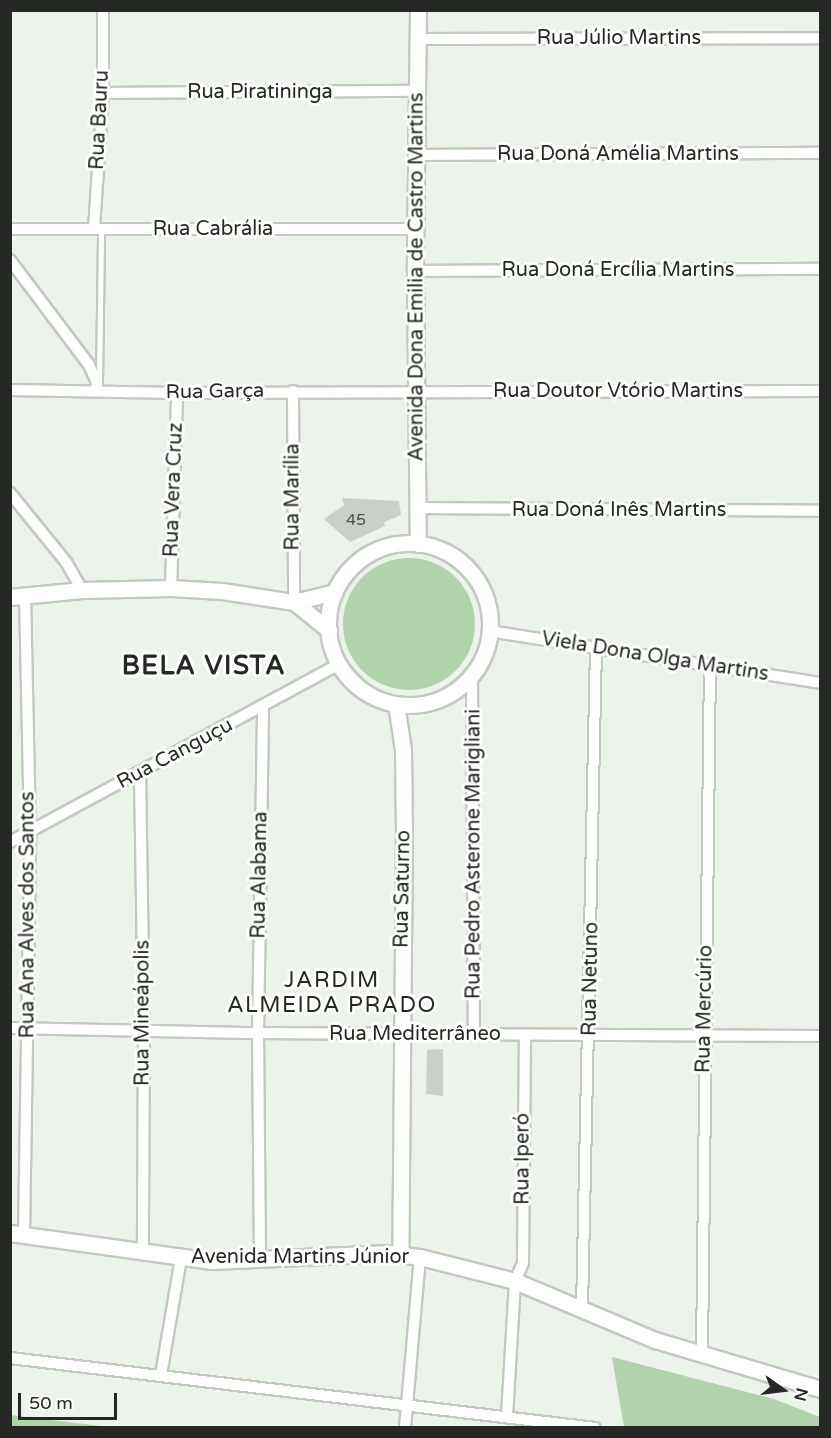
<!DOCTYPE html>
<html>
<head>
<meta charset="utf-8">
<style>
	body { margin:0 }
	#map { position:relative; width:831px; height:1438px; overflow:hidden; background:#ecf3eb; font-family:"Varela Round",sans-serif }
	div>[style] { position:absolute }
	.green>* { inset:0; background:#b0d3ac }
	.round { border-radius:50% }
	.building>* { inset:0; background:#c9d0c8 }
	.roads { filter:drop-shadow(2px 0 #c2c9c1) drop-shadow(-2px 0 #c2c9c1) drop-shadow(0 2px #c2c9c1) drop-shadow(0 -2px #c2c9c1) }
	.lane>* { height:5px; margin:-2.5px; padding:0 2.5px; transform-origin:2.5px; border-radius:2.5px; background:#fff }
	.street>* { height:10px; margin:-5px; padding:0 5px; transform-origin:5px; border-radius:5px; background:#fff }
	.secondary>* { height:15px; margin:-7.5px; padding:0 7.5px; transform-origin:7.5px; border-radius:7.5px; background:#fff }
	.secondary>.ring { margin:-7.5px; padding:0; box-sizing:content-box; background:none; border:15px solid #fff; border-radius:50% }
	span { translate:-50% -50%; white-space:nowrap; text-align:center; line-height:1.15; -webkit-text-stroke:6px #fdfffd; paint-order:stroke }
	.number-label { font-size:16px; color:#4e524e }
	.number-label span { -webkit-text-stroke-width:0 }
	.street-label { font-size:20px; color:#252825 }
	.quarter-label { font-size:22px; color:#252825; letter-spacing:1.5px }
	.district-label { font-size:26px; color:#252825; font-weight:700; letter-spacing:1.5px }
	.frame { position:absolute; inset:0; border:12px solid #252825; pointer-events:none }
	.north { position:absolute; left:753px; top:1360px; width:60px; height:60px; -webkit-text-stroke:4px #fdfffd; paint-order:stroke; rotate:104deg; font-size:16px; font-weight:700; line-height:24px; text-align:center; color:#252825 }
	.north::after { content:''; display:block; margin:auto; width:21px; height:27px; background:#252825; clip-path:polygon(50% 0,100% 100%,50% 72%,0 100%) }
	.scale { position:absolute; left:18px; top:1393px; width:99px; height:27px; box-sizing:border-box; border:3px solid #252825; border-top:0; padding-left:8px; font-size:18px; line-height:21px; white-space:nowrap; color:#252825; -webkit-text-stroke:4px #fdfffd; paint-order:stroke }
</style>
</head>
<body>
<div id="map">
	<div class="green">
		<div class="round" style="left:343px;top:558px;width:132px;height:132px"></div>
		<div style="clip-path:polygon(612px 1357px,774px 1399px,820px 1417px,820px 1427px,624px 1427px)"></div>
		<div style="clip-path:polygon(11px 1415px,109px 1427px,11px 1427px)"></div>
	</div>
	<div class="building">
		<div style="clip-path:polygon(342px 498px,399px 501px,401px 515px,384px 522px,385px 526px,350px 542px,324px 519px,344px 505px)"></div>
		<div style="clip-path:polygon(443px 1049px,443px 1096px,426px 1094px,427px 1050px)"></div>
	</div>
	<div class="roads">
		<div class="lane">
			<div style="left:99px;top:381px;width:152px;rotate:-89.2deg"></div>
		</div>
		<div class="street">
			<div style="left:417px;top:39px;width:403px;rotate:-0.1deg"></div>
			<div style="left:103px;top:93px;width:313px;rotate:-0.4deg"></div>
			<div style="left:416px;top:155px;width:404px;rotate:-0.3deg"></div>
			<div style="left:10px;top:229px;width:405px"></div>
			<div style="left:94px;top:229px;width:136px;rotate:-86.2deg"></div>
			<div style="left:103px;top:93px;width:83px;rotate:-90deg"></div>
			<div style="left:10px;top:260px;width:131px;rotate:53deg"></div>
			<div style="left:89px;top:365px;width:19px;rotate:65deg"></div>
			<div style="left:97px;top:382px;width:9px;rotate:96deg"></div>
			<div style="left:415px;top:271px;width:405px;rotate:-0.3deg"></div>
			<div style="left:10px;top:390px;width:167px;rotate:1deg"></div>
			<div style="left:177px;top:393px;width:643px;rotate:-0.18deg"></div>
			<div style="left:293px;top:391px;width:211px;rotate:89.7deg"></div>
			<div style="left:10px;top:493px;width:89px;rotate:50.9deg"></div>
			<div style="left:66px;top:562px;width:32px;rotate:60deg"></div>
			<div style="left:418px;top:508px;width:402px;rotate:0.4deg"></div>
			<div style="left:171px;top:588px;width:195px;rotate:-88.2deg"></div>
			<div style="left:489px;top:631px;width:335px;rotate:8.9deg"></div>
			<div style="left:472px;top:674px;width:360px;rotate:89.7deg"></div>
			<div style="left:140px;top:773px;width:256px;rotate:89.1deg"></div>
			<div style="left:144px;top:1029px;width:223px;rotate:90.3deg"></div>
			<div style="left:10px;top:842px;width:374px;rotate:-28.4deg"></div>
			<div style="left:10px;top:1028px;width:248px;rotate:1.2deg"></div>
			<div style="left:258px;top:1033px;width:562px;rotate:0.31deg"></div>
			<div style="left:24px;top:1235px;width:403px;rotate:-89.1deg"></div>
			<div style="left:30px;top:832px;width:236px;rotate:-91.2deg"></div>
			<div style="left:260px;top:1260px;width:227px;rotate:-90.5deg"></div>
			<div style="left:258px;top:1033px;width:326px;rotate:-89.1deg"></div>
			<div style="left:582px;top:1310px;width:662px;rotate:-88.79deg"></div>
			<div style="left:702px;top:1354px;width:690px;rotate:-89.34deg"></div>
			<div style="left:10px;top:1358px;width:589px;rotate:6.82deg"></div>
			<div style="left:161px;top:1375px;width:119px;rotate:-80.3deg"></div>
			<div style="left:507px;top:1416px;width:135px;rotate:-86.6deg"></div>
			<div style="left:515px;top:1281px;width:20px;rotate:-66deg"></div>
			<div style="left:523px;top:1263px;width:228px;rotate:-89.5deg"></div>
			<div style="left:405px;top:1428px;width:172px;rotate:-85deg"></div>
		</div>
		<div class="secondary">
			<div style="left:418px;top:10px;width:261px;rotate:90.7deg"></div>
			<div style="left:415px;top:271px;width:273px;rotate:89.4deg"></div>
			<div class="ring" style="left:328px;top:543px;width:147px;height:147px"></div>
			<div style="left:10px;top:597px;width:72px;rotate:-5.6deg"></div>
			<div style="left:82px;top:590px;width:89px;rotate:-1.3deg"></div>
			<div style="left:171px;top:588px;width:51px;rotate:3.4deg"></div>
			<div style="left:222px;top:591px;width:73px;rotate:8.7deg"></div>
			<div style="left:294px;top:602px;width:42px;rotate:-13.7deg"></div>
			<div style="left:294px;top:602px;width:45px;rotate:38.7deg"></div>
			<div style="left:396px;top:704px;width:47px;rotate:81.3deg"></div>
			<div style="left:403px;top:750px;width:82px;rotate:89.3deg"></div>
			<div style="left:404px;top:832px;width:423px;rotate:90.5deg"></div>
			<div style="left:10px;top:1233px;width:204px;rotate:7.9deg"></div>
			<div style="left:212px;top:1261px;width:178px;rotate:-2.6deg"></div>
			<div style="left:390px;top:1253px;width:30px;rotate:8deg"></div>
			<div style="left:420px;top:1257px;width:98px;rotate:14.2deg"></div>
			<div style="left:515px;top:1281px;width:152px;rotate:22.9deg"></div>
			<div style="left:655px;top:1340px;width:172px;rotate:16.5deg"></div>
		</div>
	</div>
	<div class="number-label">
		<span style="left:356px;top:520px">45</span>
	</div>
	<div class="street-label">
		<span style="left:619px;top:38px">Rua Júlio Martins</span>
		<span style="left:260px;top:92px">Rua Piratininga</span>
		<span style="left:100px;top:120px;rotate:-87deg">Rua Bauru</span>
		<span style="left:618px;top:154px">Rua Doná Amélia Martins</span>
		<span style="left:213px;top:229px">Rua Cabrália</span>
		<span style="left:618px;top:270px">Rua Doná Ercília Martins</span>
		<span style="left:417px;top:277px;rotate:-90deg">Avenida Dona Emilia de Castro Martins</span>
		<span style="left:618px;top:391px">Rua Doutor Vtório Martins</span>
		<span style="left:215px;top:392px;rotate:-1deg">Rua Garça</span>
		<span style="left:174px;top:490px;rotate:-88deg">Rua Vera Cruz</span>
		<span style="left:293px;top:497px;rotate:-90deg">Rua Marília</span>
		<span style="left:619px;top:510px">Rua Doná Inês Martins</span>
		<span style="left:655px;top:657px;rotate:9deg">Viela Dona Olga Martins</span>
		<span style="left:175px;top:754px;rotate:-28deg">Rua Canguçu</span>
		<span style="left:474px;top:854px;rotate:-90deg">Rua Pedro Asterone Marigliani</span>
		<span style="left:260px;top:875px;rotate:-89deg">Rua Alabama</span>
		<span style="left:403px;top:889px;rotate:-89deg">Rua Saturno</span>
		<span style="left:28px;top:915px;rotate:-90deg">Rua Ana Alves dos Santos</span>
		<span style="left:591px;top:979px;rotate:-89deg">Rua Netuno</span>
		<span style="left:705px;top:1009px;rotate:-89deg">Rua Mercúrio</span>
		<span style="left:143px;top:1013px;rotate:-90deg">Rua Mineápolis</span>
		<span style="left:415px;top:1034px">Rua Mediterrâneo</span>
		<span style="left:523px;top:1159px;rotate:-90deg">Rua Iperó</span>
		<span style="left:300px;top:1257px">Avenida Martins Júnior</span>
	</div>
	<div class="quarter-label">
		<span style="left:332px;top:993px">JARDIM<br>ALMEIDA PRADO</span>
	</div>
	<div class="district-label">
		<span style="left:204px;top:666px">BELA VISTA</span>
	</div>
	<div class="frame"></div>
	<div class="north">N</div>
	<div class="scale">50 m</div>
</div>
</body>
</html>
